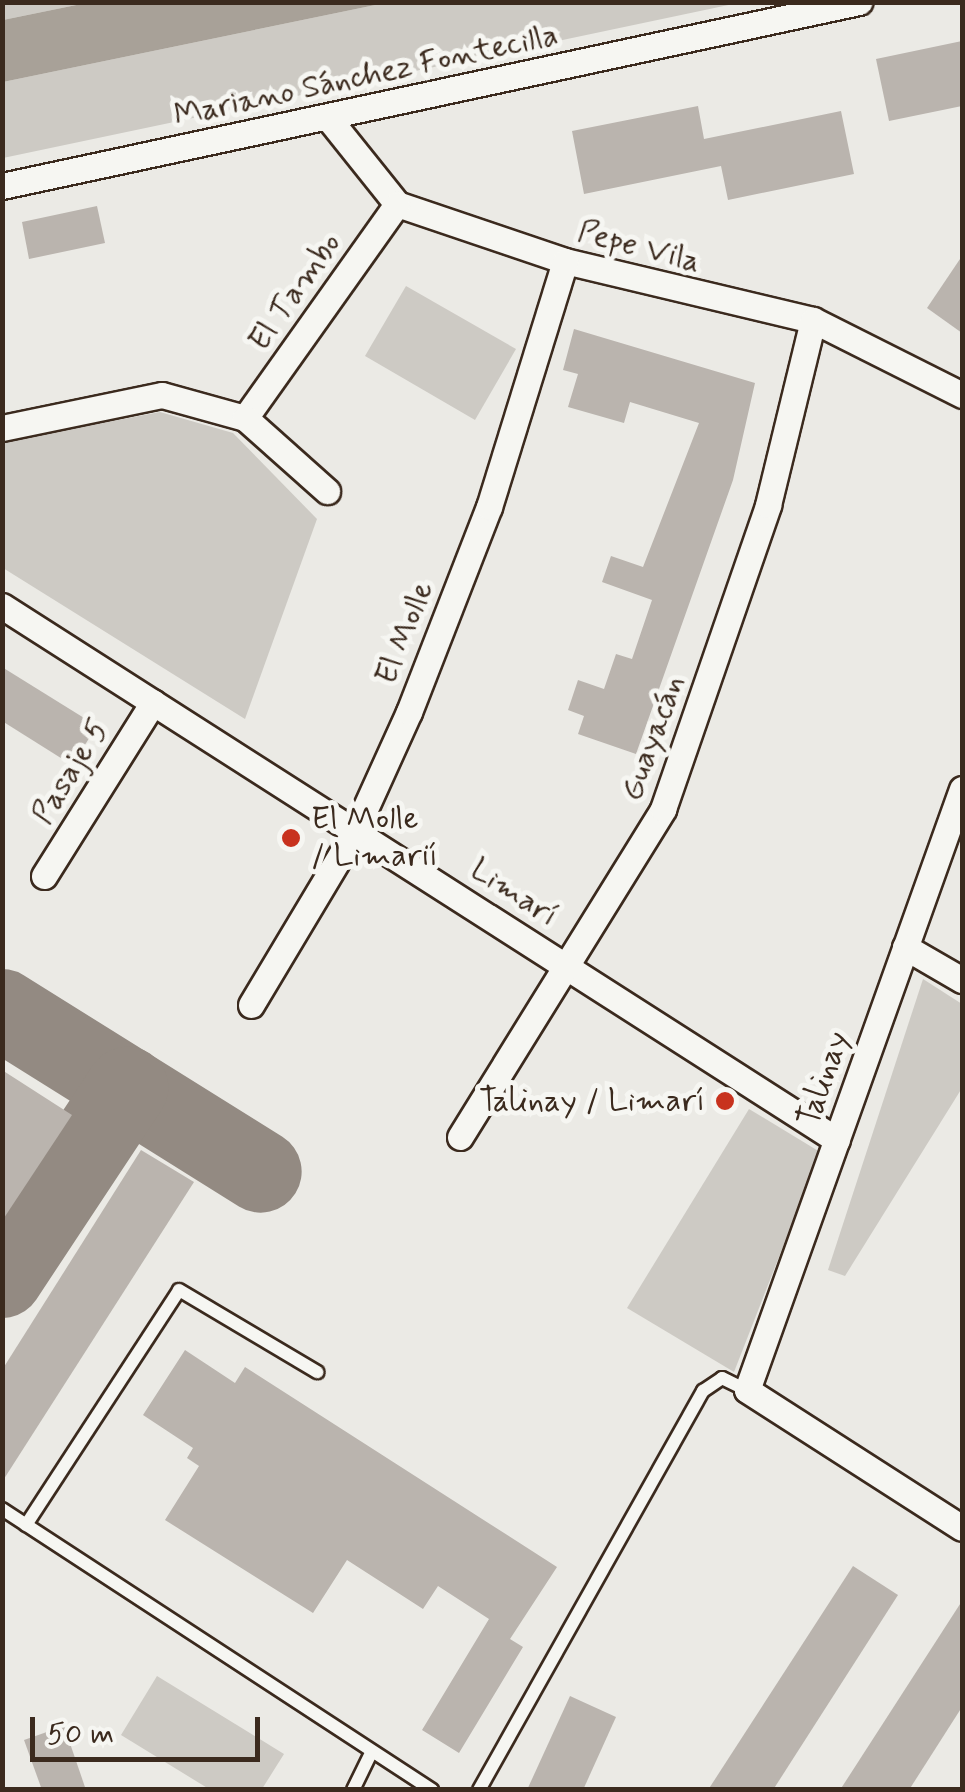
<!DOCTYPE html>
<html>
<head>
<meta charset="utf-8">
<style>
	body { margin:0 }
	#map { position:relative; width:965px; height:1792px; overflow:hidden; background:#ebeae5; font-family:Mynerve,sans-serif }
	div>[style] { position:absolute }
	.green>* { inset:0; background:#cdcac4 }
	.water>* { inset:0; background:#a8a198 }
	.taxiway>* { height:82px; margin:-41px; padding:0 41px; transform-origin:41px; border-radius:41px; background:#938a82 }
	.building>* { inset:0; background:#bab4ae }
	.roads { filter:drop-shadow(2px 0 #3b2a1e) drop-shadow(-2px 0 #3b2a1e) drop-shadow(0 2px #3b2a1e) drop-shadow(0 -2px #3b2a1e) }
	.lane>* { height:12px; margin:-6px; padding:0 6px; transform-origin:6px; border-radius:6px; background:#f6f6f2 }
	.street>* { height:25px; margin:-12.5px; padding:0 12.5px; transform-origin:12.5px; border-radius:12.5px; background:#f6f6f2 }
	.dots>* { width:28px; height:28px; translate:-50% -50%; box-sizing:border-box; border:5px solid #f6f6f2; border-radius:50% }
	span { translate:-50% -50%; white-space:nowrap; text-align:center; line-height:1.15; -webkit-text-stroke:10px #f6f6f2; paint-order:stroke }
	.street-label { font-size:32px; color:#3b2a1e }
	.poi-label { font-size:32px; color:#3b2a1e }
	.left { translate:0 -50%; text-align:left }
	.right { translate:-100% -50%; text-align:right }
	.frame { position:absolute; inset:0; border:5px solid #3b2a1e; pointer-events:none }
	.scale { position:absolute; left:30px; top:1717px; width:230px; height:45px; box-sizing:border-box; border:5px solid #3b2a1e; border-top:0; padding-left:12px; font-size:30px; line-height:35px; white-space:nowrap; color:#3b2a1e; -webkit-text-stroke:8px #f6f6f2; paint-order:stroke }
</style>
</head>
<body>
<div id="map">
	<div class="green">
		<div style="clip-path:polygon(3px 2px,86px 3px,3px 20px)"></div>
		<div style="clip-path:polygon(385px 3px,738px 3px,3px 158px,3px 82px)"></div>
		<div style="clip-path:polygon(406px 286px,516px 349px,475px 420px,365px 356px)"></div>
		<div style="clip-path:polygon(160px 412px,233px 433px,317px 519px,245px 719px,3px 568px,3px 442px)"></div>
		<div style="clip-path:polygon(923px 979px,962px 1004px,962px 1088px,845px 1276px,828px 1270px)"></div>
		<div style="clip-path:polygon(749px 1109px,820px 1152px,734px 1372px,627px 1308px)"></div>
		<div style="clip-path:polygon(157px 1676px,284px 1754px,262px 1789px,209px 1789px,121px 1735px)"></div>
	</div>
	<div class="water">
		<div style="clip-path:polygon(86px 3px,86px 2px,385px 3px,3px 82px,3px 20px)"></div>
	</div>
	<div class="taxiway">
		<div style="left:2px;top:1010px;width:305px;rotate:32deg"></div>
		<div style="left:2px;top:1277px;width:227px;rotate:-56.5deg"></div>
	</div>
	<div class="building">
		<div style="clip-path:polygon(962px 41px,962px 106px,889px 121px,876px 59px)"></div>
		<div style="clip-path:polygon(698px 106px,704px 139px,841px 111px,854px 174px,728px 200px,721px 166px,584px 194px,572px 131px)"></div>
		<div style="clip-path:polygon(97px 206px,105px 243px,29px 259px,22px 222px)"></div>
		<div style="clip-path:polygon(962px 256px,962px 333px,927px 308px)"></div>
		<div style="clip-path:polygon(574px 329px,755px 383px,733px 480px,636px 754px,578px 734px,584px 716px,568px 710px,578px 680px,604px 689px,616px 654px,632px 659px,652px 600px,602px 582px,611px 556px,643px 567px,699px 423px,630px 402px,624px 423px,568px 407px,578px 374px,563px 370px)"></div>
		<div style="clip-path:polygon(2px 667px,97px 726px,72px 765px,2px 721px)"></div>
		<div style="clip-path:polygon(2px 1070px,72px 1115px,2px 1221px)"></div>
		<div style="clip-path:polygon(141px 1150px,194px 1182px,2px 1482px,2px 1370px)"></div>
		<div style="clip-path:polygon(185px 1350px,235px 1383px,245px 1367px,557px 1567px,510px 1639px,523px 1647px,459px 1753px,422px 1730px,489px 1619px,438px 1586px,423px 1609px,347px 1560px,313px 1613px,165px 1520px,199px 1466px,187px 1458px,193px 1448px,143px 1415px)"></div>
		<div style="clip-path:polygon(853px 1566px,898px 1595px,773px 1790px,708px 1790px)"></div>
		<div style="clip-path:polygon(962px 1601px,962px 1707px,909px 1790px,840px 1790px)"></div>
		<div style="clip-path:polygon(570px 1696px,616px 1717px,583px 1790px,527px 1790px)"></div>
		<div style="clip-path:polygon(64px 1726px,86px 1790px,42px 1790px,24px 1740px)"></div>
	</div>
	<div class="roads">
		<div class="lane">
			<div style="left:2px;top:1509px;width:514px;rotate:33.16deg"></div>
			<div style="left:26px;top:1525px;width:280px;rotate:-56.9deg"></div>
			<div style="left:179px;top:1290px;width:161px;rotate:30.7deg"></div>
			<div style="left:353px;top:1790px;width:43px;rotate:-64deg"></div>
			<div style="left:479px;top:1790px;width:458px;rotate:-60.7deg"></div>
			<div style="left:703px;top:1391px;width:23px;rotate:-34deg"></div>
			<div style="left:722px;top:1378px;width:28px;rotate:26deg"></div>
		</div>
		<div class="street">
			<div style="left:329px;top:119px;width:109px;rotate:51.3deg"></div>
			<div style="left:397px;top:204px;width:177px;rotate:18.7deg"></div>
			<div style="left:565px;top:261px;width:255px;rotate:13.4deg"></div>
			<div style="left:813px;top:320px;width:167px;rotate:26.7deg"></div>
			<div style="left:2px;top:186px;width:877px;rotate:-12.12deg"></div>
			<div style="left:245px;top:418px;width:262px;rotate:-54.6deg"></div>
			<div style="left:2px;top:428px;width:163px;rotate:-11.7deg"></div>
			<div style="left:162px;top:395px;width:86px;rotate:15.5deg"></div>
			<div style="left:245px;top:418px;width:110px;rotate:41.7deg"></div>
			<div style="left:2px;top:606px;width:991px;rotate:32.6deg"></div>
			<div style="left:962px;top:789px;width:638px;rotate:109.68deg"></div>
			<div style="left:747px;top:1390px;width:255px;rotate:32.7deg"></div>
			<div style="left:44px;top:876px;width:205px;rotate:-57.9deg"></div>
			<div style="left:905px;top:947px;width:66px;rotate:30.1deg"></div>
			<div style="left:251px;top:1005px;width:203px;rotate:-59.1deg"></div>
			<div style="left:355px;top:831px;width:131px;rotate:-65.6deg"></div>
			<div style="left:409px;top:712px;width:220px;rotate:-68.7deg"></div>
			<div style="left:489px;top:507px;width:257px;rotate:-72.8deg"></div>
			<div style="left:460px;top:1137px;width:386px;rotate:-58.2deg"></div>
			<div style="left:663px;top:809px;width:322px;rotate:-70.9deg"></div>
			<div style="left:768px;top:505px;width:190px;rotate:-76.3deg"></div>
		</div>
	</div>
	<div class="dots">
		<div style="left:291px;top:838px;background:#c8321e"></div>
		<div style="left:725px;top:1101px;background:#c8321e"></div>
	</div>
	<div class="street-label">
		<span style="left:366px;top:76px;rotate:-12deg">Mariano Sánchez Fontecilla</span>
		<span style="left:639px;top:247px;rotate:15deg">Pepe Vila</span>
		<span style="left:295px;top:292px;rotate:-55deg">El Tambo</span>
		<span style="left:405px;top:633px;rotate:-68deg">El Molle</span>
		<span style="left:653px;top:738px;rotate:-70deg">Guayacán</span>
		<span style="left:71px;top:772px;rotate:-58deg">Pasaje 5</span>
		<span style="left:514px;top:893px;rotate:33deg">Limarí</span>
		<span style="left:824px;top:1079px;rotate:-71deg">Talinay</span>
	</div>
	<div class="poi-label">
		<span class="left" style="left:311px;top:838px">El Molle<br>/ Limarií</span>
		<span class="right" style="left:705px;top:1101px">Talinay / Limarí</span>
	</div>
	<div class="frame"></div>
	<div class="scale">50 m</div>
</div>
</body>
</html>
